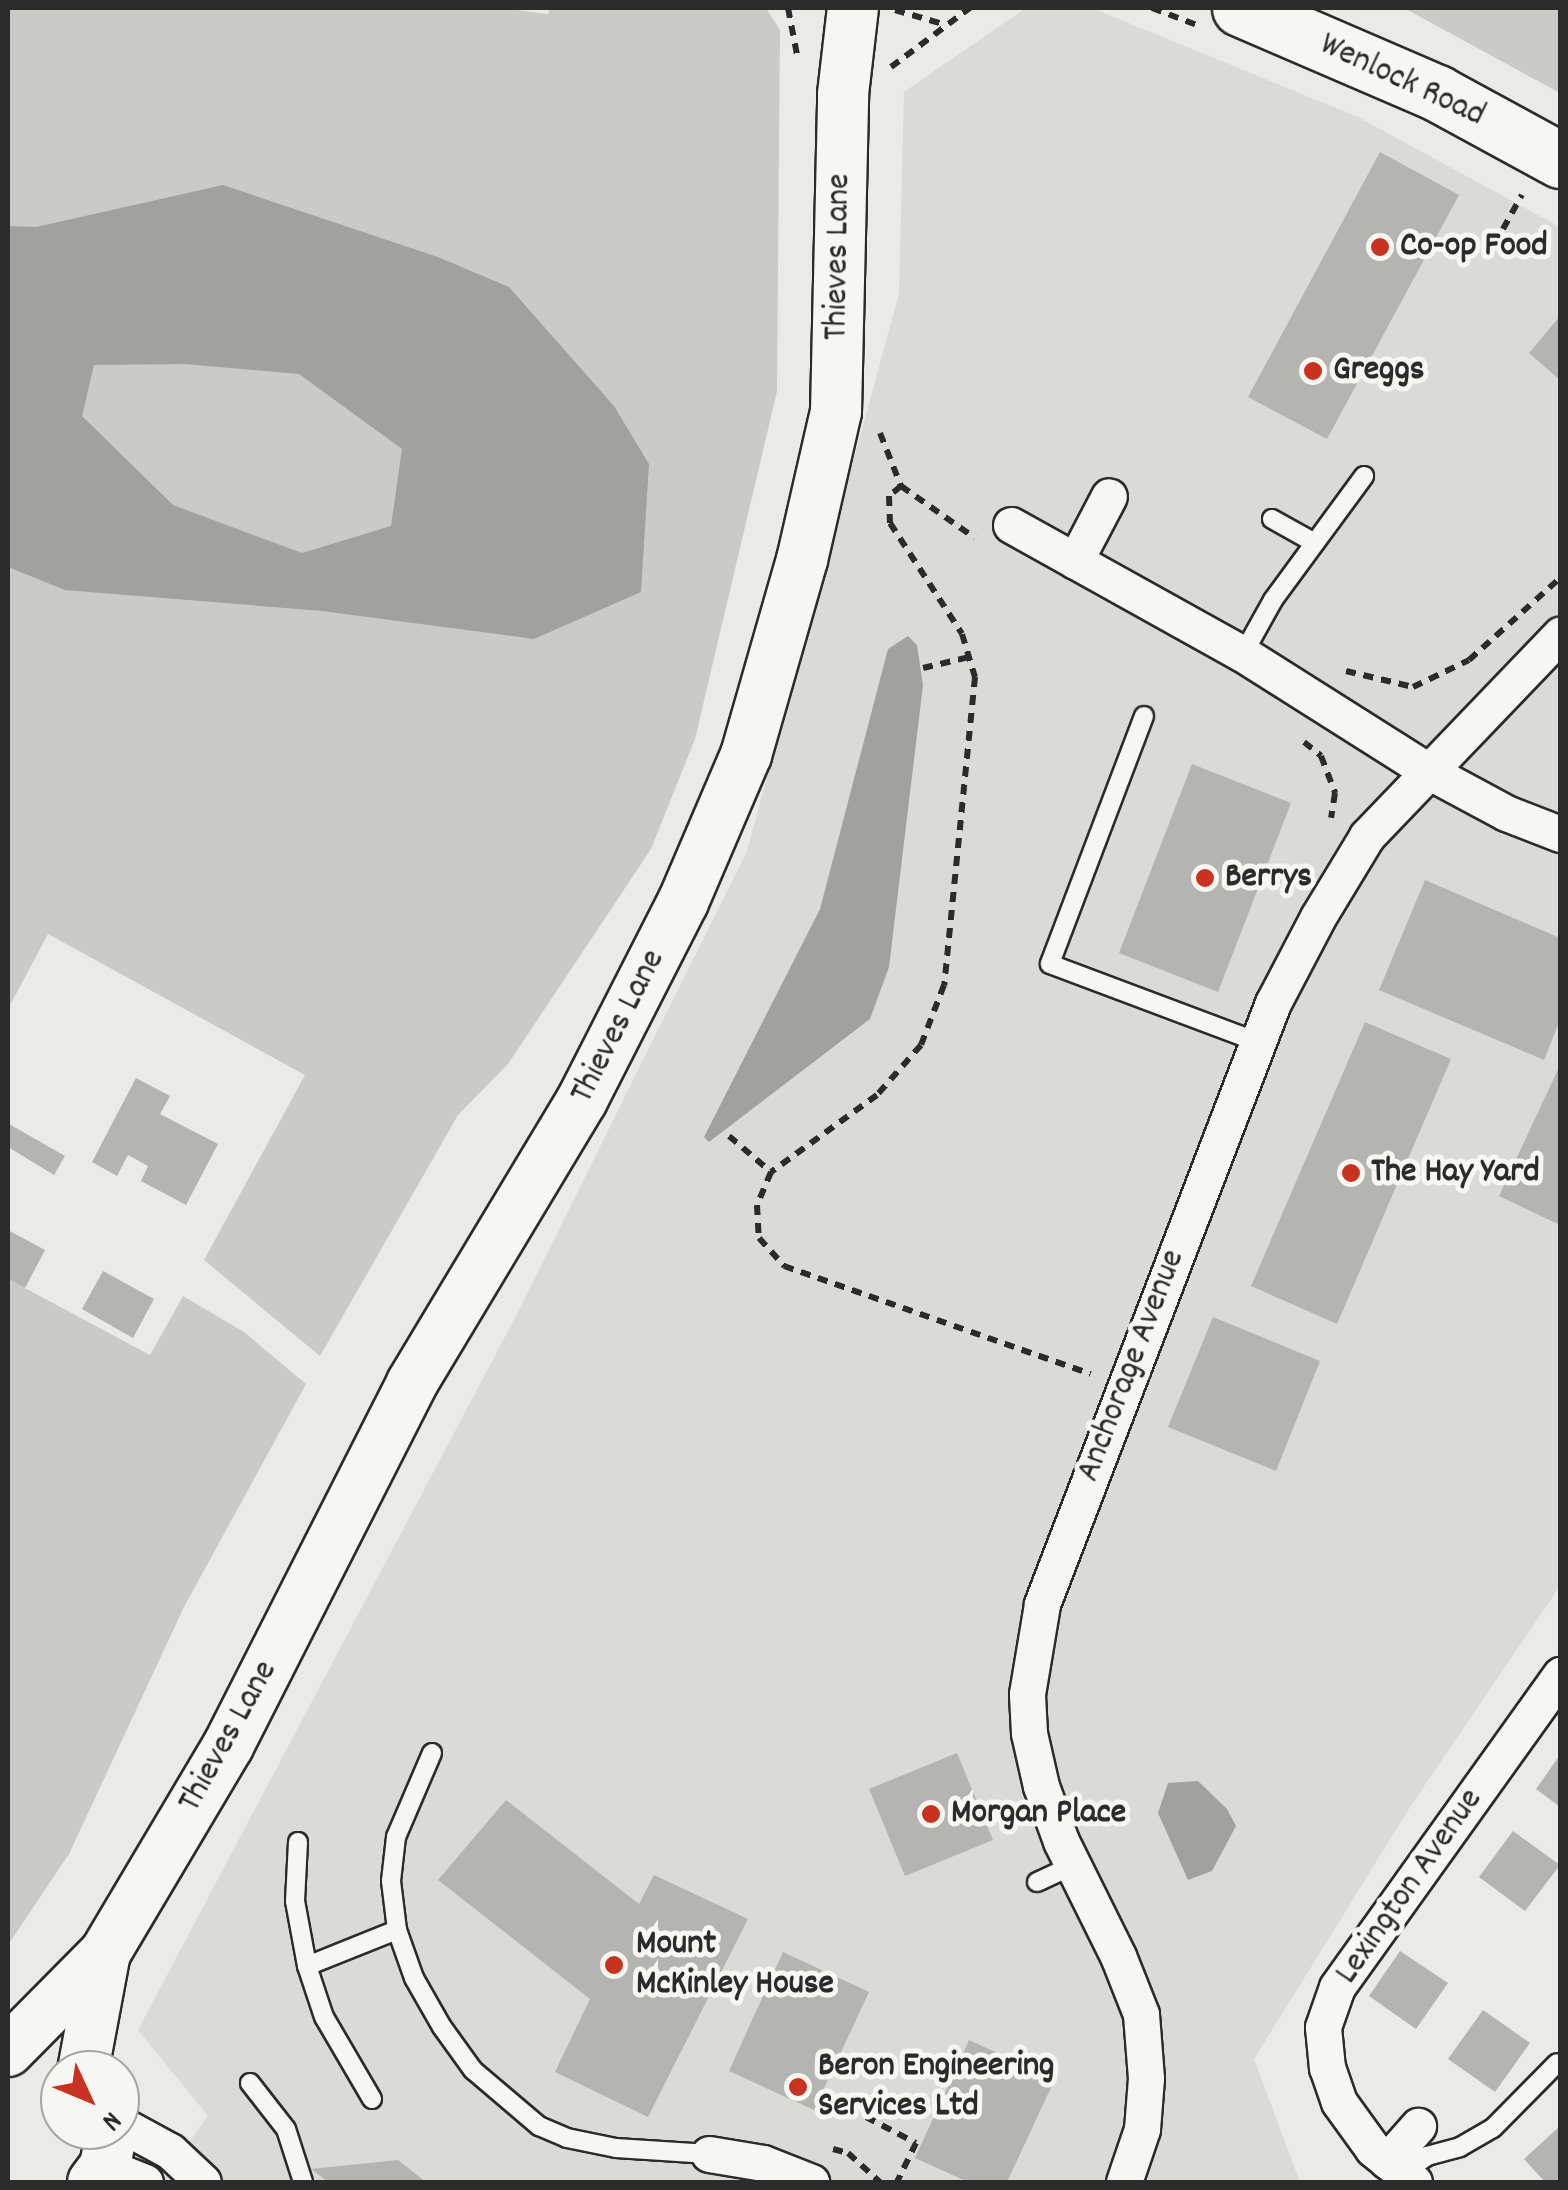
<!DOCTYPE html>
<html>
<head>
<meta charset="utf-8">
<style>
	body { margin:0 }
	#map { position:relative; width:1568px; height:2190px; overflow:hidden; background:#eaeae6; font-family:Dekko,sans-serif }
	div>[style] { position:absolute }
	.built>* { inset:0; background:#dadad6 }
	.green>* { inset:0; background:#cacac7 }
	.water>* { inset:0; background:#a1a19e }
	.building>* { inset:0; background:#b4b4b1 }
	.path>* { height:6px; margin-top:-3px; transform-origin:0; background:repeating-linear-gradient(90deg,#2b2b2b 0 10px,transparent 0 18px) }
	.roads { filter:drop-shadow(2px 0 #2b2b2b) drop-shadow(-2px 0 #2b2b2b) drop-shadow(0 2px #2b2b2b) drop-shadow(0 -2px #2b2b2b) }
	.service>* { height:18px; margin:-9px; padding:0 9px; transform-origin:9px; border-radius:9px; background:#f6f6f2 }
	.minor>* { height:35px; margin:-17.5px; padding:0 17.5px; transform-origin:17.5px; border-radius:17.5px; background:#f6f6f2 }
	.secondary>* { height:50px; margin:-25px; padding:0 25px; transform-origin:25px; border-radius:25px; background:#f6f6f2 }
	.primary>* { height:55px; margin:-27.5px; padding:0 27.5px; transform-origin:27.5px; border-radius:27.5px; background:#f6f6f2 }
	.dots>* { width:28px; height:28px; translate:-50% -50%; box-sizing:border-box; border:5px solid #f6f6f2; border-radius:50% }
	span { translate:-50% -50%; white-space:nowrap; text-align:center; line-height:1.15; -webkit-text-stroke:10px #f6f6f2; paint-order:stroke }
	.street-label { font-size:35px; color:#2b2b2b }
	.poi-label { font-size:35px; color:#2b2b2b; font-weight:700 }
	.left { translate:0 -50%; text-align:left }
	.frame { position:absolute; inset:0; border:10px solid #2b2b2b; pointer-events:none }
	.north { position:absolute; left:40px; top:2050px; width:100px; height:100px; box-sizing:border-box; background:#f6f6f2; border:2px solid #a5a5a2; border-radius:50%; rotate:134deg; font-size:28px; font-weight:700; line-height:40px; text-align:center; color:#2b2b2b }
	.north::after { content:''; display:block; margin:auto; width:35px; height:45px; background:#c8321e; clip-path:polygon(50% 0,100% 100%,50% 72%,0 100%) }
</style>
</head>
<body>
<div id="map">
	<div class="built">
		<div style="clip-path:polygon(1026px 8px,1092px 8px,1358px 117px,1560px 227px,1560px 1586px,1412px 1804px,1254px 2059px,1300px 2182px,161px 2182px,208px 2116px,138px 2030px,516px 1316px,747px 851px,899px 294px,904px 92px)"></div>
	</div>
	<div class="green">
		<div style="clip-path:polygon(8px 8px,501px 8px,548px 14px,550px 8px,766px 8px,780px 30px,777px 391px,695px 739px,651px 849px,508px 1064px,458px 1115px,320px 1356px,204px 1260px,305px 1075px,48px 934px,8px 1009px)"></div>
		<div style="clip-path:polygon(1404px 8px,1560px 8px,1560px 93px)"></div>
		<div style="clip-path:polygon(8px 1279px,150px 1355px,183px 1296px,244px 1332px,306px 1384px,184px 1607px,69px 1854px,8px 1945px)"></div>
	</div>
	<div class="water">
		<div style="clip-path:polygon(evenodd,223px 185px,438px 257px,509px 287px,614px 406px,649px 464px,641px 592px,534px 639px,322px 611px,65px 590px,8px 567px,8px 226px,36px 227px,223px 185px,184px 364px,299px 374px,402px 449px,391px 526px,302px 553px,173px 505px,82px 416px,94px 365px,184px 364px)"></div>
		<div style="clip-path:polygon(908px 636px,917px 645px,923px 685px,889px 967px,870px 1019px,709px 1142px,704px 1137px,820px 909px,888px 649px)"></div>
		<div style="clip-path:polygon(1198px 1781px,1227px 1809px,1236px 1826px,1212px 1871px,1188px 1880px,1158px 1813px,1168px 1783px)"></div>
	</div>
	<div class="building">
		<div style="clip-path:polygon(1380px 152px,1459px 195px,1327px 439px,1248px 397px)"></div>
		<div style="clip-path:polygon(1560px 316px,1560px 380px,1529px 353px)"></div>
		<div style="clip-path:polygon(1192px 764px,1291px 803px,1218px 992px,1119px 953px)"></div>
		<div style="clip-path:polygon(1425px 880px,1560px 938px,1560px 1020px,1544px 1060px,1379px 990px)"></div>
		<div style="clip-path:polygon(1365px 1022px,1451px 1059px,1337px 1324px,1251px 1286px)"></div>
		<div style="clip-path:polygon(1560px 1065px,1560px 1225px,1499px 1196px)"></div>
		<div style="clip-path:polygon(136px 1078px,170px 1096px,160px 1114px,218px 1144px,186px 1205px,141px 1181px,148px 1166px,128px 1155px,117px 1176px,92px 1162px)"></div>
		<div style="clip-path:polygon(9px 1124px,65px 1156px,54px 1175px,8px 1147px)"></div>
		<div style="clip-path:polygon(8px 1230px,45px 1250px,25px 1288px,8px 1279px)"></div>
		<div style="clip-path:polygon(103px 1271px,154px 1299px,133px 1338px,82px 1309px)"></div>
		<div style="clip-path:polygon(1213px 1317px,1320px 1361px,1276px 1471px,1168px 1427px)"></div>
		<div style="clip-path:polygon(957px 1753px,993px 1840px,905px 1876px,869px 1789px)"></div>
		<div style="clip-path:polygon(1560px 1755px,1560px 1807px,1536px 1789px)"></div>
		<div style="clip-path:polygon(506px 1800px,639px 1904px,654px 1875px,748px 1919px,648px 2117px,555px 2072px,590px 1999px,438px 1880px)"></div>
		<div style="clip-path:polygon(1513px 1831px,1560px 1865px,1525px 1911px,1479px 1877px)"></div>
		<div style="clip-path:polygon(1400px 1951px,1448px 1983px,1416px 2029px,1369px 1996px)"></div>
		<div style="clip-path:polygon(783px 1952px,869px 1992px,814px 2110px,729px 2071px)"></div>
		<div style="clip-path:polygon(1483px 2010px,1530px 2043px,1495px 2092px,1448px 2059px)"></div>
		<div style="clip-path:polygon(969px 2040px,1055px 2079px,1007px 2182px,968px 2182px,915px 2158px)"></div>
		<div style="clip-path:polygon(1560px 2126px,1560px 2182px,1545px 2182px,1524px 2159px)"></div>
		<div style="clip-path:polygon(398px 2160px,426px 2182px,328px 2182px,311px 2169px)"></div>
	</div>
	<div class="path">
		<div style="left:788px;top:8px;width:53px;rotate:79.1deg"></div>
		<div style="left:1152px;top:8px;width:48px;rotate:20.7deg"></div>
		<div style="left:895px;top:10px;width:53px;rotate:16.4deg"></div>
		<div style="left:891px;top:67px;width:99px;rotate:-36.8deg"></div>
		<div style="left:1503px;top:229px;width:39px;rotate:-61deg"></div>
		<div style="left:880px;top:433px;width:57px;rotate:68.4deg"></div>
		<div style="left:901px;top:486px;width:90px;rotate:35.1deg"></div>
		<div style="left:901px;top:486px;width:16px;rotate:140deg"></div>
		<div style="left:889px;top:496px;width:27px;rotate:88deg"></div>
		<div style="left:890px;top:523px;width:132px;rotate:57deg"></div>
		<div style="left:962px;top:634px;width:45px;rotate:73.2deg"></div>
		<div style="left:975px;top:677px;width:310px;rotate:95.7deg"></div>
		<div style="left:944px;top:985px;width:64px;rotate:111deg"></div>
		<div style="left:921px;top:1045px;width:67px;rotate:131.3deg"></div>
		<div style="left:877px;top:1095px;width:131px;rotate:144deg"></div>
		<div style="left:771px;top:1172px;width:36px;rotate:113deg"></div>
		<div style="left:757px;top:1205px;width:33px;rotate:87deg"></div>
		<div style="left:759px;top:1238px;width:38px;rotate:48deg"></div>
		<div style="left:784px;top:1266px;width:325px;rotate:19.4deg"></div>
		<div style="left:923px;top:668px;width:47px;rotate:-13.4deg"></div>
		<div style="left:1346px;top:671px;width:69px;rotate:13.4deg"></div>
		<div style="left:1413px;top:687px;width:62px;rotate:-25.7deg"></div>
		<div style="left:1469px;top:660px;width:122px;rotate:-42deg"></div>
		<div style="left:1304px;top:742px;width:22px;rotate:39deg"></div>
		<div style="left:1321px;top:756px;width:40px;rotate:69deg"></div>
		<div style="left:1335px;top:793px;width:25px;rotate:99deg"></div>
		<div style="left:729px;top:1136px;width:55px;rotate:40.6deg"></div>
		<div style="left:866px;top:2117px;width:56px;rotate:27.5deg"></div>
		<div style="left:916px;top:2143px;width:43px;rotate:116deg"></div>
		<div style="left:833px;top:2149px;width:16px;rotate:15deg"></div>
		<div style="left:848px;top:2153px;width:43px;rotate:42.2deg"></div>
	</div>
	<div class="roads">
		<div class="service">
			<div style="left:1272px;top:519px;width:49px;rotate:29.2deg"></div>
			<div style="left:1243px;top:654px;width:62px;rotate:-60.9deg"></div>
			<div style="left:1273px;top:600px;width:154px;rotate:-53.7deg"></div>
			<div style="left:1144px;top:716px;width:265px;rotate:110.8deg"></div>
			<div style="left:1050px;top:964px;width:221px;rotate:20.6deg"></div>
			<div style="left:432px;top:1753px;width:91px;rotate:113.2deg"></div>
			<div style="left:396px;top:1837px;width:44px;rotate:96.5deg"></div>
			<div style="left:391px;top:1881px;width:49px;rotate:83deg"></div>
			<div style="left:397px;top:1930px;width:51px;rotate:70.5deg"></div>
			<div style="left:414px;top:1978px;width:56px;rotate:60.3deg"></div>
			<div style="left:442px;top:2027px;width:53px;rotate:54.2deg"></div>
			<div style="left:473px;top:2070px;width:87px;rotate:40.3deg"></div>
			<div style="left:539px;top:2126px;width:30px;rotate:23deg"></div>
			<div style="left:567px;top:2138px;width:50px;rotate:11.5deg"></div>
			<div style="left:616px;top:2148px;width:93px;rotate:3.7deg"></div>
			<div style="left:298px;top:1842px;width:59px;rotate:92.9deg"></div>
			<div style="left:295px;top:1901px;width:66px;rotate:79.5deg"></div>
			<div style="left:1037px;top:1882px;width:40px;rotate:-25deg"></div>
			<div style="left:250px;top:2083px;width:58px;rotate:52deg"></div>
			<div style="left:286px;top:2129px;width:56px;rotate:72.2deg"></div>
			<div style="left:372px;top:2099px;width:95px;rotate:-120.3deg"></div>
			<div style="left:324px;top:2017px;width:54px;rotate:-108.4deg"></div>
			<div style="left:307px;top:1966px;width:97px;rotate:-21.8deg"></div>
			<div style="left:1403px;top:2173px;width:29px;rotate:-35deg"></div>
			<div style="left:1427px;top:2156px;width:34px;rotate:-15deg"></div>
			<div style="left:1460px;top:2147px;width:38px;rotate:-30deg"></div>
			<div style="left:1493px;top:2128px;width:91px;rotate:-45.4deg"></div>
		</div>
		<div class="minor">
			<div style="left:1011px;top:525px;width:265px;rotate:29.1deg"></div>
			<div style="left:1243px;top:654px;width:219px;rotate:32.3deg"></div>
			<div style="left:1428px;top:771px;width:89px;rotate:28.3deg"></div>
			<div style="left:1506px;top:813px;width:58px;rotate:21.3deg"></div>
			<div style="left:1075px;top:561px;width:73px;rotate:-62.4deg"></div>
			<div style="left:120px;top:2124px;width:57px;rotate:28.4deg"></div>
			<div style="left:170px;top:2151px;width:45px;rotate:43.2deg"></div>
			<div style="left:709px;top:2154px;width:55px;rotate:9.5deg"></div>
			<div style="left:763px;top:2163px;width:52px;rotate:21.6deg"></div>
			<div style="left:1387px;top:2161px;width:47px;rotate:-48.5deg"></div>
			<div style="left:105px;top:2166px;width:43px;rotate:21.8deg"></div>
			<div style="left:1124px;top:2182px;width:56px;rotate:-71.2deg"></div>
			<div style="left:1142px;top:2129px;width:51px;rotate:-85.5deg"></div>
			<div style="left:1146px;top:2078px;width:64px;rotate:-94.5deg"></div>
			<div style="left:1141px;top:2014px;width:62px;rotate:-111.6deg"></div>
			<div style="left:1118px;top:1956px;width:128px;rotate:-116.4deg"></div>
			<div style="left:1061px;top:1841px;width:59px;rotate:-110deg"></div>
			<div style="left:1041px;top:1786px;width:54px;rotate:-102.8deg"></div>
			<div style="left:1029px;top:1733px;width:39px;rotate:-93deg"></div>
			<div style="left:1027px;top:1694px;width:91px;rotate:-80.5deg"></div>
			<div style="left:1042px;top:1604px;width:644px;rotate:-68.98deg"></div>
			<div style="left:1273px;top:1003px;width:97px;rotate:-62.4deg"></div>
			<div style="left:1318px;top:917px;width:95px;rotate:-58.8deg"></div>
			<div style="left:1367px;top:836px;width:279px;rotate:-46.2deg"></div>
			<div style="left:1414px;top:2182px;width:53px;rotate:-141.2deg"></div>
			<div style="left:1373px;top:2149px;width:58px;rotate:-125.9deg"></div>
			<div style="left:1339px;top:2102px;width:36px;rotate:-109deg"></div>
			<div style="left:1327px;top:2068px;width:41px;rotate:-95.6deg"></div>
			<div style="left:1323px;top:2027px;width:42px;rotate:-70.7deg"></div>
			<div style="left:1337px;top:1987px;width:384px;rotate:-54.4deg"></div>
		</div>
		<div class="secondary">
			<div style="left:8px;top:2051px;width:138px;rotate:-45.3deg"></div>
			<div style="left:105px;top:1953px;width:241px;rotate:-59.3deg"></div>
			<div style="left:228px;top:1746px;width:407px;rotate:-63.1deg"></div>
			<div style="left:412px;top:1383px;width:330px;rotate:-59deg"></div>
			<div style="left:582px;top:1100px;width:222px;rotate:-63deg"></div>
			<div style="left:683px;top:902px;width:160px;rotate:-66.8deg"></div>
			<div style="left:746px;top:755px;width:203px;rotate:-74deg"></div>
			<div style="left:802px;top:560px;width:152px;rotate:-77.1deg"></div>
			<div style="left:836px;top:412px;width:318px;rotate:-88.7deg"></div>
			<div style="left:843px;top:94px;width:87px;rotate:-83.4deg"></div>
			<div style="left:83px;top:2070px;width:119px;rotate:-79.4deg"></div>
			<div style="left:93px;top:2182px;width:20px;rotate:-53deg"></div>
			<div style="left:105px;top:2166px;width:37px;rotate:-79deg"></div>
		</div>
		<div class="primary">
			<div style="left:1240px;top:8px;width:215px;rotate:23.3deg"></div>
			<div style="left:1437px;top:93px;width:140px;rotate:28.6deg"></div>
		</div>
	</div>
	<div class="dots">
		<div style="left:1380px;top:247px;background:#c8321e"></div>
		<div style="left:1313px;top:371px;background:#c8321e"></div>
		<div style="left:1205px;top:878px;background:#c8321e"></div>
		<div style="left:1351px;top:1173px;background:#c8321e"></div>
		<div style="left:931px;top:1814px;background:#c8321e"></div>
		<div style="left:614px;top:1965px;background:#c8321e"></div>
		<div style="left:798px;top:2087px;background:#c8321e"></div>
	</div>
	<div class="street-label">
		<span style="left:1402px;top:81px;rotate:25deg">Wenlock Road</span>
		<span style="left:839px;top:257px;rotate:-89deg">Thieves Lane</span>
		<span style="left:619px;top:1027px;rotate:-63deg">Thieves Lane</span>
		<span style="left:1132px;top:1366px;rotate:-69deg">Anchorage Avenue</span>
		<span style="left:229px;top:1737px;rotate:-61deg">Thieves Lane</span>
		<span style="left:1410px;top:1887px;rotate:-55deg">Lexington Avenue</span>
	</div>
	<div class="poi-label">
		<span class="left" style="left:1400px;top:247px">Co-op Food</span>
		<span class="left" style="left:1333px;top:371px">Greggs</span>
		<span class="left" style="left:1225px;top:878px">Berrys</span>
		<span class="left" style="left:1371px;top:1173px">The Hay Yard</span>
		<span class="left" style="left:951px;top:1814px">Morgan Place</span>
		<span class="left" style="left:636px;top:1965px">Mount<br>McKinley House</span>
		<span class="left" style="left:818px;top:2087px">Beron Engineering<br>Services Ltd</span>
	</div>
	<div class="frame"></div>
	<div class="north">N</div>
</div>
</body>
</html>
